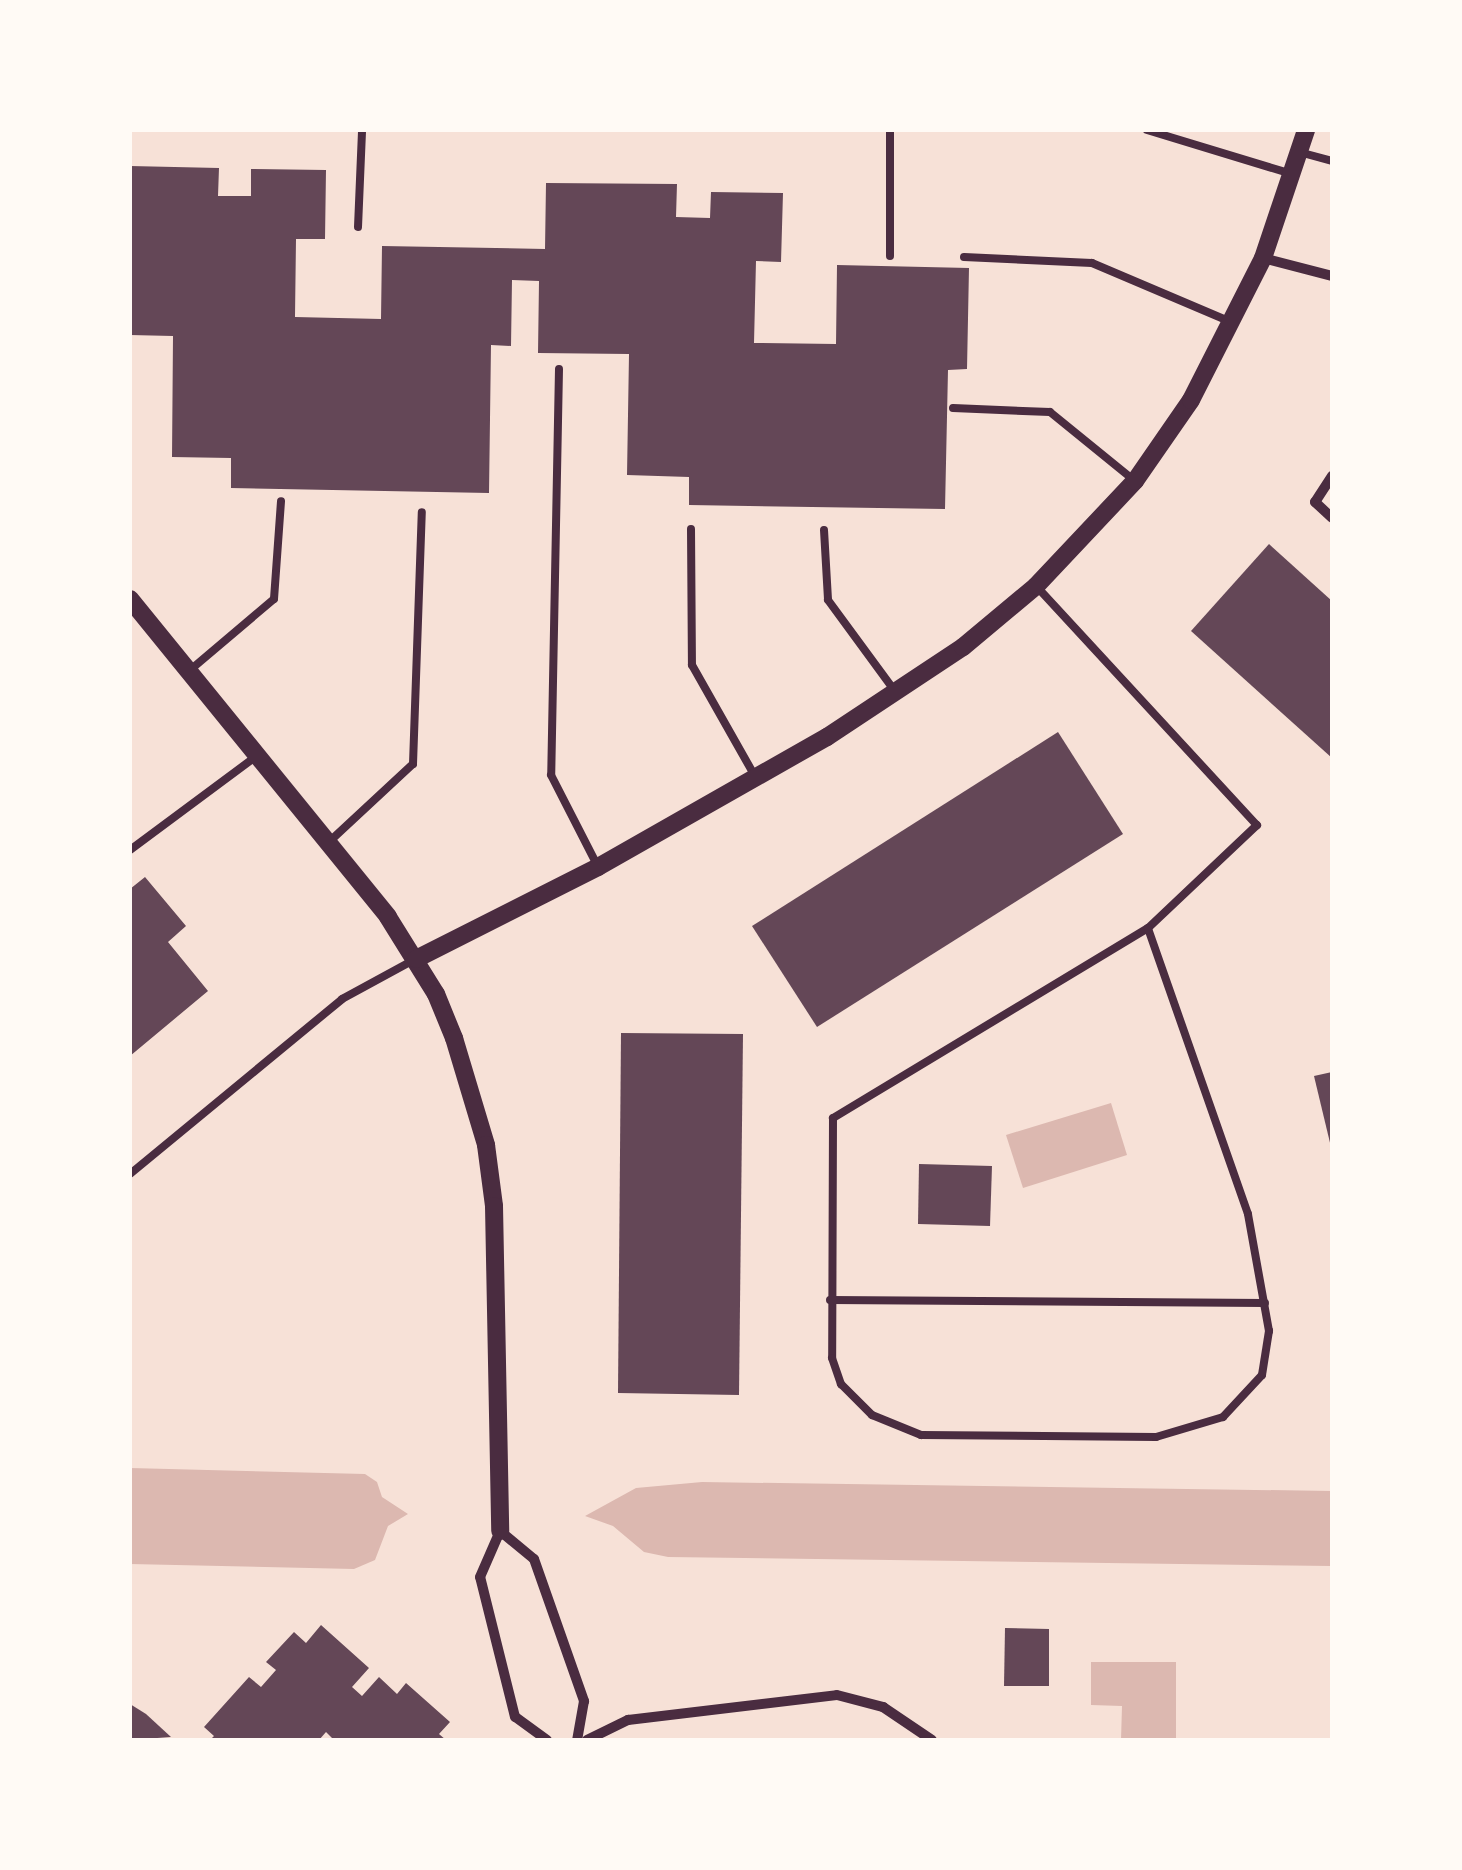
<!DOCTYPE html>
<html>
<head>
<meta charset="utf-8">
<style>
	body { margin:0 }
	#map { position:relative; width:1462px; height:1870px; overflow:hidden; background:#f7e1d7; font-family:"Zilla Slab",serif }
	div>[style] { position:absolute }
	.water>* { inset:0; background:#dcb8b0 }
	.building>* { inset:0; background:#644757 }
	.service>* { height:8px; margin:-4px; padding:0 4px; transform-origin:4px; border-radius:4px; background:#4a2c40 }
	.minor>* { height:10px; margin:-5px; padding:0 5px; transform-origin:5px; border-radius:5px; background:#4a2c40 }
	.tertiary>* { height:18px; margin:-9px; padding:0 9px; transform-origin:9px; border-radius:9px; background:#4a2c40 }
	span { translate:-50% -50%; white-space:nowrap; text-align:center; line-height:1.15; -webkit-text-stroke:10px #fffaf5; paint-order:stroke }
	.frame { position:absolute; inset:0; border:132px solid #fffaf5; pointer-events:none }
</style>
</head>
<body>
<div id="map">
	<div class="water">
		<div style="clip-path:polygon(1111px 1103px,1127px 1155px,1023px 1188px,1006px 1135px)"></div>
		<div style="clip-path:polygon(130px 1468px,365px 1474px,377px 1482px,382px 1497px,408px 1514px,388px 1526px,375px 1560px,354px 1569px,130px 1564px)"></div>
		<div style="clip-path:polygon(702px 1482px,1332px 1491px,1332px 1566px,668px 1557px,644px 1552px,613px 1526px,585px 1516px,636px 1488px)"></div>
		<div style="clip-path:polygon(1091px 1662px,1176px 1662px,1176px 1740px,1121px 1740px,1122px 1706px,1091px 1705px)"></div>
	</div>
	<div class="building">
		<div style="clip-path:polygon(130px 166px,219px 168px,218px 196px,251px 196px,251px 169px,326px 170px,325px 239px,296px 239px,295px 317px,381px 319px,382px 246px,545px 249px,546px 183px,677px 184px,676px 217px,710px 218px,711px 192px,783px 193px,781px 262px,756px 261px,754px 343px,836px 344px,837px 265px,969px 268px,967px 369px,948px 370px,945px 509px,689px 505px,689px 477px,627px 475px,629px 354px,538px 353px,539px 281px,512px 280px,511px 346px,491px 345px,489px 493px,231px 488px,231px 458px,172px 457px,173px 336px,130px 335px)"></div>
		<div style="clip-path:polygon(1269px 544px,1332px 601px,1332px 758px,1191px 631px)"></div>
		<div style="clip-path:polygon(1058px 732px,1123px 834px,817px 1027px,752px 926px)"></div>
		<div style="clip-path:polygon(145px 877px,186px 926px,168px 942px,208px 991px,130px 1056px,130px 889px)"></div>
		<div style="clip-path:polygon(621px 1033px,743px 1034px,739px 1395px,618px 1393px)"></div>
		<div style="clip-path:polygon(1332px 1072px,1332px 1147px,1331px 1147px,1314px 1076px)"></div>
		<div style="clip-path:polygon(919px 1164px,992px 1166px,990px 1226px,918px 1224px)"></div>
		<div style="clip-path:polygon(321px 1625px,369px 1668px,352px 1687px,362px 1696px,379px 1677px,397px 1694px,406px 1683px,450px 1722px,439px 1734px,446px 1740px,334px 1740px,326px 1732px,319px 1740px,210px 1740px,214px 1736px,204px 1727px,249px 1677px,261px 1687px,276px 1670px,266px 1662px,294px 1632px,306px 1643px)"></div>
		<div style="clip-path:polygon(1005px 1628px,1049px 1629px,1049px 1686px,1004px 1686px)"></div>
		<div style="clip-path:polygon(130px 1704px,146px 1714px,171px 1737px,130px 1740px)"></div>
	</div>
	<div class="service">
		<div style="left:1147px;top:130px;width:152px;rotate:16.9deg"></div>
		<div style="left:1299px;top:152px;width:34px;rotate:15deg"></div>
		<div style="left:358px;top:227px;width:97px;rotate:-87.6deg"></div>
		<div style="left:890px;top:256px;width:126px;rotate:-90deg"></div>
		<div style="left:964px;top:257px;width:128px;rotate:2.7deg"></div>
		<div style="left:1092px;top:263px;width:151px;rotate:23deg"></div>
		<div style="left:559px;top:369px;width:406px;rotate:91.1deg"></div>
		<div style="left:551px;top:775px;width:103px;rotate:62.9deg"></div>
		<div style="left:953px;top:408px;width:97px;rotate:2.4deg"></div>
		<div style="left:1050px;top:412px;width:109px;rotate:39.1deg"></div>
		<div style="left:691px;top:529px;width:136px;rotate:89.6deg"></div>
		<div style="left:692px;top:665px;width:130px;rotate:60.5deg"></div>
		<div style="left:824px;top:530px;width:70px;rotate:86.7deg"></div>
		<div style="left:828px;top:600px;width:112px;rotate:53.7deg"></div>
		<div style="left:1038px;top:588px;width:323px;rotate:47.3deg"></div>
		<div style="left:1257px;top:825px;width:150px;rotate:136.6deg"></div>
		<div style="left:1148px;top:928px;width:368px;rotate:148.9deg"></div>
		<div style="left:833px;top:1118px;width:240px;rotate:90.2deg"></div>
		<div style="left:832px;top:1358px;width:28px;rotate:71deg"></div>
		<div style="left:841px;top:1384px;width:44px;rotate:45deg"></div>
		<div style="left:872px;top:1415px;width:53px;rotate:22.2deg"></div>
		<div style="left:921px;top:1435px;width:235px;rotate:0.5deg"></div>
		<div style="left:1156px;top:1437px;width:70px;rotate:-16.6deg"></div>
		<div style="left:1223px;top:1417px;width:57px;rotate:-47.1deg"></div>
		<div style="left:1262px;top:1375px;width:45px;rotate:-81deg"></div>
		<div style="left:1269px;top:1331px;width:119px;rotate:-100.2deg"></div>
		<div style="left:1248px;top:1214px;width:303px;rotate:-109.3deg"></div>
		<div style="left:189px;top:671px;width:111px;rotate:-40.3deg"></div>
		<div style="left:274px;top:599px;width:98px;rotate:-85.9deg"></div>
		<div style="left:330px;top:841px;width:113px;rotate:-42.9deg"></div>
		<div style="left:413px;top:764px;width:252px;rotate:-88deg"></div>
		<div style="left:130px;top:850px;width:156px;rotate:-36.6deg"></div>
		<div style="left:130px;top:1174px;width:275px;rotate:-39.5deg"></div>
		<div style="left:342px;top:999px;width:80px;rotate:-28.5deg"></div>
		<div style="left:830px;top:1300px;width:435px;rotate:0.4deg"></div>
	</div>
	<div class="minor">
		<div style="left:1263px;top:258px;width:71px;rotate:14.6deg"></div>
		<div style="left:1332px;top:476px;width:31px;rotate:123deg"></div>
		<div style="left:1315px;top:502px;width:23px;rotate:43deg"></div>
		<div style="left:547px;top:1740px;width:39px;rotate:-144deg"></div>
		<div style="left:515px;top:1717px;width:144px;rotate:-104deg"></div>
		<div style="left:480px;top:1577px;width:50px;rotate:-66.5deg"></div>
		<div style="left:500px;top:1531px;width:44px;rotate:39.5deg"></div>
		<div style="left:534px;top:1559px;width:151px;rotate:70.6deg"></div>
		<div style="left:584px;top:1701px;width:40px;rotate:100deg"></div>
		<div style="left:587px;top:1740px;width:46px;rotate:-26deg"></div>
		<div style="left:628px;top:1720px;width:210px;rotate:-6.8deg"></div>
		<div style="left:837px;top:1695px;width:48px;rotate:14.6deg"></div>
		<div style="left:883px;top:1707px;width:59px;rotate:34deg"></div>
	</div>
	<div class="tertiary">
		<div style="left:130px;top:599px;width:409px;rotate:50.9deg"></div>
		<div style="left:388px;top:917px;width:91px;rotate:58.1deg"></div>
		<div style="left:436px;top:994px;width:48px;rotate:67.8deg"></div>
		<div style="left:454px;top:1038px;width:112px;rotate:73.3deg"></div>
		<div style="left:486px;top:1145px;width:62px;rotate:82.5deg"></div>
		<div style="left:494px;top:1206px;width:325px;rotate:88.9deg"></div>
		<div style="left:416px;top:959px;width:204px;rotate:-26.8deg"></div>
		<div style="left:598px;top:867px;width:263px;rotate:-29.6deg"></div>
		<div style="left:827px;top:737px;width:163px;rotate:-33.5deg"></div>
		<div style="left:963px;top:647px;width:95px;rotate:-39.9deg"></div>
		<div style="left:1036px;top:586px;width:144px;rotate:-46.7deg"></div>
		<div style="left:1135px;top:481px;width:98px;rotate:-55.3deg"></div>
		<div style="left:1191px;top:400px;width:159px;rotate:-63.1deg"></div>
		<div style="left:1263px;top:258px;width:135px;rotate:-71.4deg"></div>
	</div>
	<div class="frame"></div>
</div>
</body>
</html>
